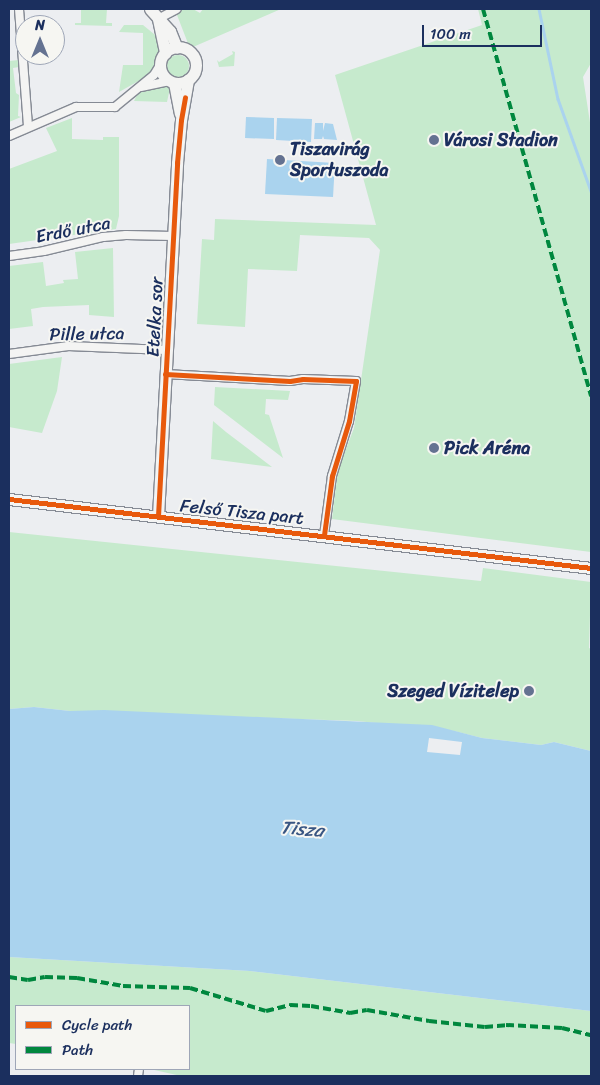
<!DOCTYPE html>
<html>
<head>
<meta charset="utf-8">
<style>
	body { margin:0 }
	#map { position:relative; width:600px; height:1085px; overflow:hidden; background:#eceef1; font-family:Sriracha,sans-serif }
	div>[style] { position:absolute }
	.green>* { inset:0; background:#c6eacd }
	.round { border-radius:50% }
	.water>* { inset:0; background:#aad3ee }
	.pier>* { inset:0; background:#eceef1 }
	.stream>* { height:2.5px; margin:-1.25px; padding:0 1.25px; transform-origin:1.25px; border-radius:1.25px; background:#aad3ee }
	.roads { filter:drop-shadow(1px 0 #858a94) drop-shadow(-1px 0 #858a94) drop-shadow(0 1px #858a94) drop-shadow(0 -1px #858a94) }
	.street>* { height:8px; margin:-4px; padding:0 4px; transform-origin:4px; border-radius:4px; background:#f4f4f3 }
	.secondary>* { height:11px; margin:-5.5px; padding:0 5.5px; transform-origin:5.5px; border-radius:5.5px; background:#f4f4f3 }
	.secondary>.ring { margin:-5.5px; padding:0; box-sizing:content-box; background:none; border:11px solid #f4f4f3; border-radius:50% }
	.quiet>* { height:4px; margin-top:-2px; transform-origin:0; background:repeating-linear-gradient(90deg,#00873e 0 8px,transparent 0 12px) }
	.cycleway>* { height:5px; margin:-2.5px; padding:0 2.5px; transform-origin:2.5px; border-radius:2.5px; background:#e8590c }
	.dots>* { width:14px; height:14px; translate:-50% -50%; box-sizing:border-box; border:2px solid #f6f6f2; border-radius:50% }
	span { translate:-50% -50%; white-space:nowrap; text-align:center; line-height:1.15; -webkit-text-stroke:4px #f6f6f2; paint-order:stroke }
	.poi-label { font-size:18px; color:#1b2f5e; font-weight:700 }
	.left { translate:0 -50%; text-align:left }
	.right { translate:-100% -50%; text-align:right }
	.street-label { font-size:18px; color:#1b2f5e }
	.water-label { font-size:19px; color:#385582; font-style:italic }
	.frame { position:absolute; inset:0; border:10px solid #1b2f5e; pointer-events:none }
	.legend { position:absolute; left:15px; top:1005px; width:175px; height:65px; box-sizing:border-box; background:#f6f6f2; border:1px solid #9ea6b7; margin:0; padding:6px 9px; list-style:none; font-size:15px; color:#1b2f5e }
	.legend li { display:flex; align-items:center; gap:10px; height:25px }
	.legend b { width:25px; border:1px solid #9ea6b7 }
	.north { position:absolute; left:15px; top:15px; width:50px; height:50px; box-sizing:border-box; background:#f6f6f2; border:1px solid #9ea6b7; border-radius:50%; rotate:0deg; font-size:14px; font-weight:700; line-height:20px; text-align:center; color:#1b2f5e }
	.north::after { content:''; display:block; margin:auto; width:18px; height:22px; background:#647291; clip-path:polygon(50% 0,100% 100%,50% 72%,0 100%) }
	.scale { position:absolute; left:422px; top:25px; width:120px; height:22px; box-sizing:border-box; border:2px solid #1b2f5e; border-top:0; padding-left:6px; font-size:15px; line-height:18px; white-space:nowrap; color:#1b2f5e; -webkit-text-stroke:4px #f6f6f2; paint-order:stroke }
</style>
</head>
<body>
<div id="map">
	<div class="green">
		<div style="clip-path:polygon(81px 9px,107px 9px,106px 23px,112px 23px,112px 26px,75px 25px,75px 23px,81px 23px)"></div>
		<div style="clip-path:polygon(182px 9px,193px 9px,200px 13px,203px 9px,281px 9px,193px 47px,189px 46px,177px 15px)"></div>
		<div style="clip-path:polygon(478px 9px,591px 9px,591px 63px,583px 77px,591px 129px,591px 552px,332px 519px,338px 470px,354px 428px,380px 250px,369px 238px,300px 235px,297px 271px,248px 269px,245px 327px,197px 324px,202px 239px,214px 240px,215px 219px,376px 225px,335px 75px,482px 25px)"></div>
		<div style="clip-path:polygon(124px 25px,143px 25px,160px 39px,162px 50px,151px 74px,119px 92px,123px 65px,143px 65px,143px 33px,119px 32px)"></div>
		<div style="clip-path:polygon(232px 51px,235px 52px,234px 66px,219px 67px,217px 60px,219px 62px,233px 54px)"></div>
		<div class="round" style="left:167px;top:55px;width:22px;height:22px"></div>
		<div style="clip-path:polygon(19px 60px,19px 67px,13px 68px,16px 93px,19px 95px,18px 116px,21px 117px,9px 122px,9px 61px)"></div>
		<div style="clip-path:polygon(165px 85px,170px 88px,167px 102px,134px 101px,137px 95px,142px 91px)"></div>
		<div style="clip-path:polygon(72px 118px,72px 139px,103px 140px,103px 137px,119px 137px,119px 216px,116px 229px,9px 244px,9px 169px,57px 151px,46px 128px)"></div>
		<div style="clip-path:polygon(113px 248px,114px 317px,89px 315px,89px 305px,43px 307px,31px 309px,33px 326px,9px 329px,9px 266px,43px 262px,46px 286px,64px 283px,63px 280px,78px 279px,75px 252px)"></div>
		<div style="clip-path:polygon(62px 357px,57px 391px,42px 433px,9px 427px,9px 364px)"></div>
		<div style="clip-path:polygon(215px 387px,290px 391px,288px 400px,266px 399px,265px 414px,269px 415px,283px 458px,214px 405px)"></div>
		<div style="clip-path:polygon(213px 421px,226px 432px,272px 467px,211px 459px)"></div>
		<div style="clip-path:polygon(9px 532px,481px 581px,483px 568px,591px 582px,589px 648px,591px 649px,591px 751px,554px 742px,541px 745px,482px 738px,454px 731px,357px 721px,70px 711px,34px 707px,9px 709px)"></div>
		<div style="clip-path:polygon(9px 957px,250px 971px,591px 1011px,591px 1076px,181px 1076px,150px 1069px,189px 1069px,189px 1006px,16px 1006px,16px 1044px,9px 1043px)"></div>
	</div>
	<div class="water">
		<div style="clip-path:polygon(246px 117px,274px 118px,274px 139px,245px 138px)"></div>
		<div style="clip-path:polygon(277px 118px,312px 119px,311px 142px,276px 140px)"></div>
		<div style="clip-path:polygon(315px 123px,323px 123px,323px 131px,325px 123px,333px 124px,337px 140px,324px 139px,323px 136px,322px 139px,314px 139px)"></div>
		<div style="clip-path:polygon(267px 159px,335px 163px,333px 197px,265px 194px)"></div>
		<div style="clip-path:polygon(34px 707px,70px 711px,104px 710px,432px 725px,482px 738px,541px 745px,554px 742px,591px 751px,591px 1011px,250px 971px,9px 957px,9px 709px)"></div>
	</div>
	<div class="pier">
		<div style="clip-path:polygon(429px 738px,462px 742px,460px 755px,427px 752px)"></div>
	</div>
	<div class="stream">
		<div style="left:539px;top:9px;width:92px;rotate:78.1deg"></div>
		<div style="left:558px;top:99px;width:98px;rotate:70.3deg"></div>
	</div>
	<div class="roads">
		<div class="street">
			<div style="left:19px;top:9px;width:118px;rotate:85.6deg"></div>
			<div style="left:158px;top:19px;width:21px;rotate:-28deg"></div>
			<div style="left:141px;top:87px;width:29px;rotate:-12deg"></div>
			<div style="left:9px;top:136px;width:73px;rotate:-23.4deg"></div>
			<div style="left:76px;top:107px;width:39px"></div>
			<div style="left:115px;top:107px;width:50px;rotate:-39.4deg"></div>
			<div style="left:154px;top:75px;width:12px;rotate:-59deg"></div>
			<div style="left:9px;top:256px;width:35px;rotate:-8deg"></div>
			<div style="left:44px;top:251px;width:61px;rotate:-13.3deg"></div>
			<div style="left:103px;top:237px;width:23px;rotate:-5deg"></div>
			<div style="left:126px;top:235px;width:47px;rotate:1.2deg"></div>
			<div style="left:9px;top:354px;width:60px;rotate:-7.7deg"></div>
			<div style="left:68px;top:346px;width:98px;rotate:2.3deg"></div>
			<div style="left:165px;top:374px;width:125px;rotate:3.2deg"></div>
			<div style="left:290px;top:381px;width:13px;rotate:-9deg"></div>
			<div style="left:303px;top:379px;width:53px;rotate:2.2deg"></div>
			<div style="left:356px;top:381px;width:41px;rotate:99.9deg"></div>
			<div style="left:349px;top:421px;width:58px;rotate:107.2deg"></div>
			<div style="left:332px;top:476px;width:60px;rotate:97.7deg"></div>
			<div style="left:138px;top:1076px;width:7px;rotate:-82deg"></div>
		</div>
		<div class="secondary">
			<div style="left:150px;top:9px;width:30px;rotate:48deg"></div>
			<div style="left:170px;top:31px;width:18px;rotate:68deg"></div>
			<div style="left:158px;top:19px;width:35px;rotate:78deg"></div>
			<div class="ring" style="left:160px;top:47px;width:25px;height:25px"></div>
			<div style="left:174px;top:83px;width:31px;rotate:79deg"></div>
			<div style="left:9px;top:499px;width:586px;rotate:6.76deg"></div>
			<div style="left:158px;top:516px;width:354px;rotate:-86.9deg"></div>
			<div style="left:177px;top:163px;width:43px;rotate:-84.7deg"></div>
			<div style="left:181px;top:120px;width:41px;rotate:-80.1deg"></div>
		</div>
	</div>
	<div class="quiet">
		<div style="left:483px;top:9px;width:402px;rotate:74.4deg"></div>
		<div style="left:9px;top:977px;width:19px;rotate:9deg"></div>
		<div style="left:28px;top:980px;width:17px;rotate:-10deg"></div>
		<div style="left:45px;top:977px;width:32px;rotate:2deg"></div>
		<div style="left:77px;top:978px;width:47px;rotate:9.9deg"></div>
		<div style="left:123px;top:986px;width:67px;rotate:1.7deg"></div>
		<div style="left:190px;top:988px;width:79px;rotate:16.8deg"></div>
		<div style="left:266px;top:1011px;width:25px;rotate:-14deg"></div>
		<div style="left:290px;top:1005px;width:21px;rotate:3deg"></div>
		<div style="left:311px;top:1006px;width:40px;rotate:10deg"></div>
		<div style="left:350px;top:1013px;width:17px;rotate:-10deg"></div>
		<div style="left:367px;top:1010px;width:63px;rotate:10.1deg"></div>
		<div style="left:429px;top:1021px;width:56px;rotate:6.1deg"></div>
		<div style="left:485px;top:1027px;width:21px;rotate:-5deg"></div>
		<div style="left:506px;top:1025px;width:56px;rotate:3.1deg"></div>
		<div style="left:562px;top:1028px;width:30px;rotate:14deg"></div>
	</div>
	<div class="cycleway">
		<div style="left:165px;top:374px;width:125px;rotate:3.2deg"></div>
		<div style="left:290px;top:381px;width:13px;rotate:-9deg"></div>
		<div style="left:303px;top:379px;width:53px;rotate:2.2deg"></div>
		<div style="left:356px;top:381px;width:41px;rotate:99.9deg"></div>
		<div style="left:349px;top:421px;width:58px;rotate:107.2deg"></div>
		<div style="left:332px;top:476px;width:60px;rotate:97.7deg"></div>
		<div style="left:9px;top:499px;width:586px;rotate:6.76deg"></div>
		<div style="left:158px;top:516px;width:354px;rotate:-86.9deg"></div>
		<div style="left:177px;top:163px;width:43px;rotate:-84.7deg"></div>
		<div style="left:181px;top:120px;width:23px;rotate:-80deg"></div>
	</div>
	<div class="dots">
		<div style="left:434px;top:140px;background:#647291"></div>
		<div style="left:280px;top:160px;background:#647291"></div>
		<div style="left:434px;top:448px;background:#647291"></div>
		<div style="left:529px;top:691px;background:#647291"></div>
	</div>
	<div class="poi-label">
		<span class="left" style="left:444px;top:140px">Városi Stadion</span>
		<span class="left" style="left:290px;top:160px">Tiszavirág<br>Sportuszoda</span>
		<span class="left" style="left:444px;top:448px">Pick Aréna</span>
		<span class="right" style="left:519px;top:691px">Szeged Vízitelep</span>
	</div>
	<div class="street-label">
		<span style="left:73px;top:230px;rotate:-11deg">Erdő utca</span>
		<span style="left:155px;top:317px;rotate:-87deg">Etelka sor</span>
		<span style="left:87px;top:334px;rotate:-1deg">Pille utca</span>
		<span style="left:242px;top:512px;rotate:6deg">Felső Tisza part</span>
	</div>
	<div class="water-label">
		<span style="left:302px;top:829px;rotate:5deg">Tisza</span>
	</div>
	<div class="frame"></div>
	<ul class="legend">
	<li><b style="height:6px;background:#e8590c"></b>Cycle path</li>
	<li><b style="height:6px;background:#00873e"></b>Path</li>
	</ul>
	<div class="north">N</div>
	<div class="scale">100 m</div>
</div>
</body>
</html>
